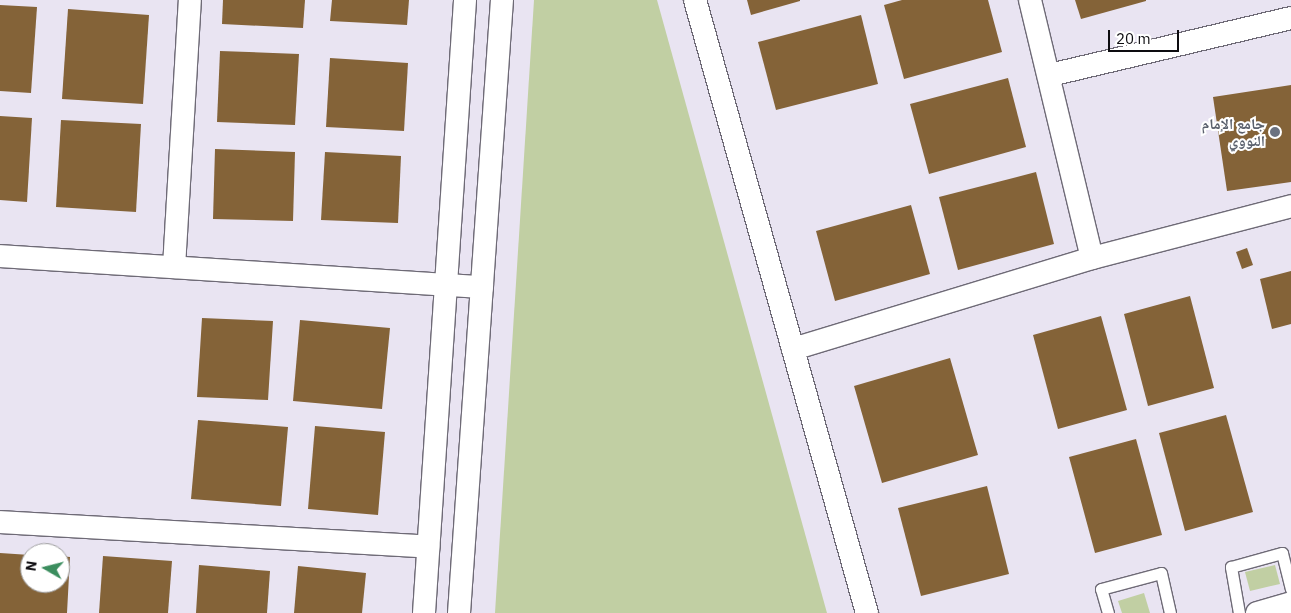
<!DOCTYPE html>
<html>
<head>
<meta charset="utf-8">
<style>
	body { margin:0 }
	#map { position:relative; width:1291px; height:613px; overflow:hidden; background:#e9e4f2; font-family:"IBM Plex Sans","Noto Naskh Arabic",sans-serif }
	div>[style] { position:absolute }
	.green>* { inset:0; background:#c1cfa3 }
	.building>* { inset:0; background:#846338 }
	.roads { filter:drop-shadow(1px 0 #6e6a76) drop-shadow(-1px 0 #6e6a76) drop-shadow(0 1px #6e6a76) drop-shadow(0 -1px #6e6a76) }
	.service>* { height:11px; margin:-5.5px; padding:0 5.5px; transform-origin:5.5px; border-radius:5.5px; background:#fff }
	.minor>* { height:22px; margin:-11px; padding:0 11px; transform-origin:11px; border-radius:11px; background:#fff }
	.dots>* { width:14px; height:14px; translate:-50% -50%; box-sizing:border-box; border:2px solid #fff; border-radius:50% }
	span { translate:-50% -50%; white-space:nowrap; text-align:center; line-height:1.15; -webkit-text-stroke:4px #fff; paint-order:stroke }
	.worship-label { font-size:15px; color:#5b616d; font-weight:700 }
	.right { translate:-100% -50%; text-align:right }
	.north { position:absolute; left:20px; top:543px; width:50px; height:50px; box-sizing:border-box; background:#fff; border:1px solid #9e9e9f; border-radius:50%; rotate:278deg; font-size:14px; font-weight:700; line-height:20px; text-align:center; color:#0d0c10 }
	.north::after { content:''; display:block; margin:auto; width:18px; height:22px; background:#3b8d5e; clip-path:polygon(50% 0,100% 100%,50% 72%,0 100%) }
	.scale { position:absolute; left:1108px; top:30px; width:71px; height:22px; box-sizing:border-box; border:2px solid #0d0c10; border-top:0; padding-left:6px; font-size:15px; line-height:18px; white-space:nowrap; color:#0d0c10; -webkit-text-stroke:4px #fff; paint-order:stroke }
</style>
</head>
<body>
<div id="map">
	<div class="green">
		<div style="clip-path:polygon(534px 0,657px 0,827px 613px,495px 613px)"></div>
		<div style="clip-path:polygon(1275px 565px,1280px 584px,1250px 591px,1245px 572px)"></div>
		<div style="clip-path:polygon(1144px 593px,1150px 613px,1122px 613px,1118px 601px)"></div>
	</div>
	<div class="building">
		<div style="clip-path:polygon(223px 0,305px 0,303px 28px,222px 24px)"></div>
		<div style="clip-path:polygon(332px 0,409px 0,407px 25px,330px 21px)"></div>
		<div style="clip-path:polygon(747px 0,800px 0,800px 1px,751px 15px)"></div>
		<div style="clip-path:polygon(902px 0,988px 0,1002px 52px,904px 79px,884px 5px)"></div>
		<div style="clip-path:polygon(1075px 0,1146px 0,1146px 1px,1081px 19px)"></div>
		<div style="clip-path:polygon(0 5px,37px 7px,31px 93px,0 91px)"></div>
		<div style="clip-path:polygon(68px 9px,149px 15px,143px 104px,62px 99px)"></div>
		<div style="clip-path:polygon(861px 15px,878px 84px,776px 110px,758px 42px)"></div>
		<div style="clip-path:polygon(220px 51px,299px 54px,295px 125px,217px 122px)"></div>
		<div style="clip-path:polygon(330px 58px,408px 63px,404px 131px,326px 127px)"></div>
		<div style="clip-path:polygon(1008px 78px,1026px 147px,929px 174px,910px 104px)"></div>
		<div style="clip-path:polygon(1291px 85px,1291px 182px,1227px 191px,1213px 97px)"></div>
		<div style="clip-path:polygon(0 116px,32px 118px,27px 202px,0 200px)"></div>
		<div style="clip-path:polygon(61px 120px,141px 124px,136px 212px,56px 207px)"></div>
		<div style="clip-path:polygon(215px 149px,295px 152px,293px 221px,213px 219px)"></div>
		<div style="clip-path:polygon(325px 152px,401px 156px,398px 223px,321px 220px)"></div>
		<div style="clip-path:polygon(1036px 172px,1054px 244px,958px 270px,939px 197px)"></div>
		<div style="clip-path:polygon(911px 205px,930px 274px,835px 301px,816px 231px)"></div>
		<div style="clip-path:polygon(1247px 248px,1253px 265px,1242px 269px,1236px 252px)"></div>
		<div style="clip-path:polygon(1291px 271px,1291px 324px,1272px 329px,1260px 279px)"></div>
		<div style="clip-path:polygon(1190px 296px,1214px 388px,1148px 406px,1124px 314px)"></div>
		<div style="clip-path:polygon(1101px 316px,1127px 410px,1058px 429px,1033px 335px)"></div>
		<div style="clip-path:polygon(202px 318px,273px 321px,268px 400px,197px 397px)"></div>
		<div style="clip-path:polygon(300px 320px,390px 328px,382px 409px,293px 401px)"></div>
		<div style="clip-path:polygon(950px 358px,978px 455px,882px 483px,854px 386px)"></div>
		<div style="clip-path:polygon(1226px 415px,1253px 512px,1185px 531px,1159px 433px)"></div>
		<div style="clip-path:polygon(198px 420px,288px 427px,281px 506px,191px 499px)"></div>
		<div style="clip-path:polygon(315px 426px,385px 432px,378px 515px,308px 509px)"></div>
		<div style="clip-path:polygon(1136px 439px,1162px 535px,1095px 553px,1069px 457px)"></div>
		<div style="clip-path:polygon(987px 486px,1009px 574px,921px 596px,898px 508px)"></div>
		<div style="clip-path:polygon(0 553px,30px 555px,30px 583px,60px 583px,60px 556px,70px 557px,67px 613px,0 613px)"></div>
		<div style="clip-path:polygon(103px 556px,172px 561px,168px 613px,99px 613px)"></div>
		<div style="clip-path:polygon(199px 565px,270px 571px,267px 613px,196px 613px)"></div>
		<div style="clip-path:polygon(298px 566px,366px 573px,362px 613px,294px 613px)"></div>
	</div>
	<div class="roads">
		<div class="service">
			<div style="left:1108px;top:613px;width:25px;rotate:-106deg"></div>
			<div style="left:1101px;top:589px;width:62px;rotate:-14.9deg"></div>
			<div style="left:1161px;top:573px;width:41px;rotate:77.3deg"></div>
			<div style="left:1239px;top:613px;width:47px;rotate:-99.9deg"></div>
			<div style="left:1231px;top:567px;width:53px;rotate:-15.4deg"></div>
			<div style="left:1282px;top:553px;width:37px;rotate:76deg"></div>
		</div>
		<div class="minor">
			<div style="left:695px;top:0;width:637px;rotate:74.33deg"></div>
			<div style="left:1030px;top:0;width:265px;rotate:76.5deg"></div>
			<div style="left:1050px;top:75px;width:248px;rotate:-13.3deg"></div>
			<div style="left:0;top:256px;width:483px;rotate:3.7deg"></div>
			<div style="left:174px;top:267px;width:267px;rotate:-86.6deg"></div>
			<div style="left:793px;top:349px;width:313px;rotate:-16.9deg"></div>
			<div style="left:1092px;top:258px;width:206px;rotate:-14.6deg"></div>
			<div style="left:0;top:522px;width:429px;rotate:3.3deg"></div>
			<div style="left:424px;top:613px;width:614px;rotate:-86.17deg"></div>
			<div style="left:459px;top:613px;width:615px;rotate:-85.99deg"></div>
			<div style="left:1257px;top:613px;width:35px;rotate:-16deg"></div>
		</div>
	</div>
	<div class="dots">
		<div style="left:1275px;top:132px;background:#6b7280"></div>
	</div>
	<div class="worship-label">
		<span class="right" style="left:1265px;top:132px">جامع الإمام<br>النووي</span>
	</div>
	<div class="north">N</div>
	<div class="scale">20 m</div>
</div>
</body>
</html>
